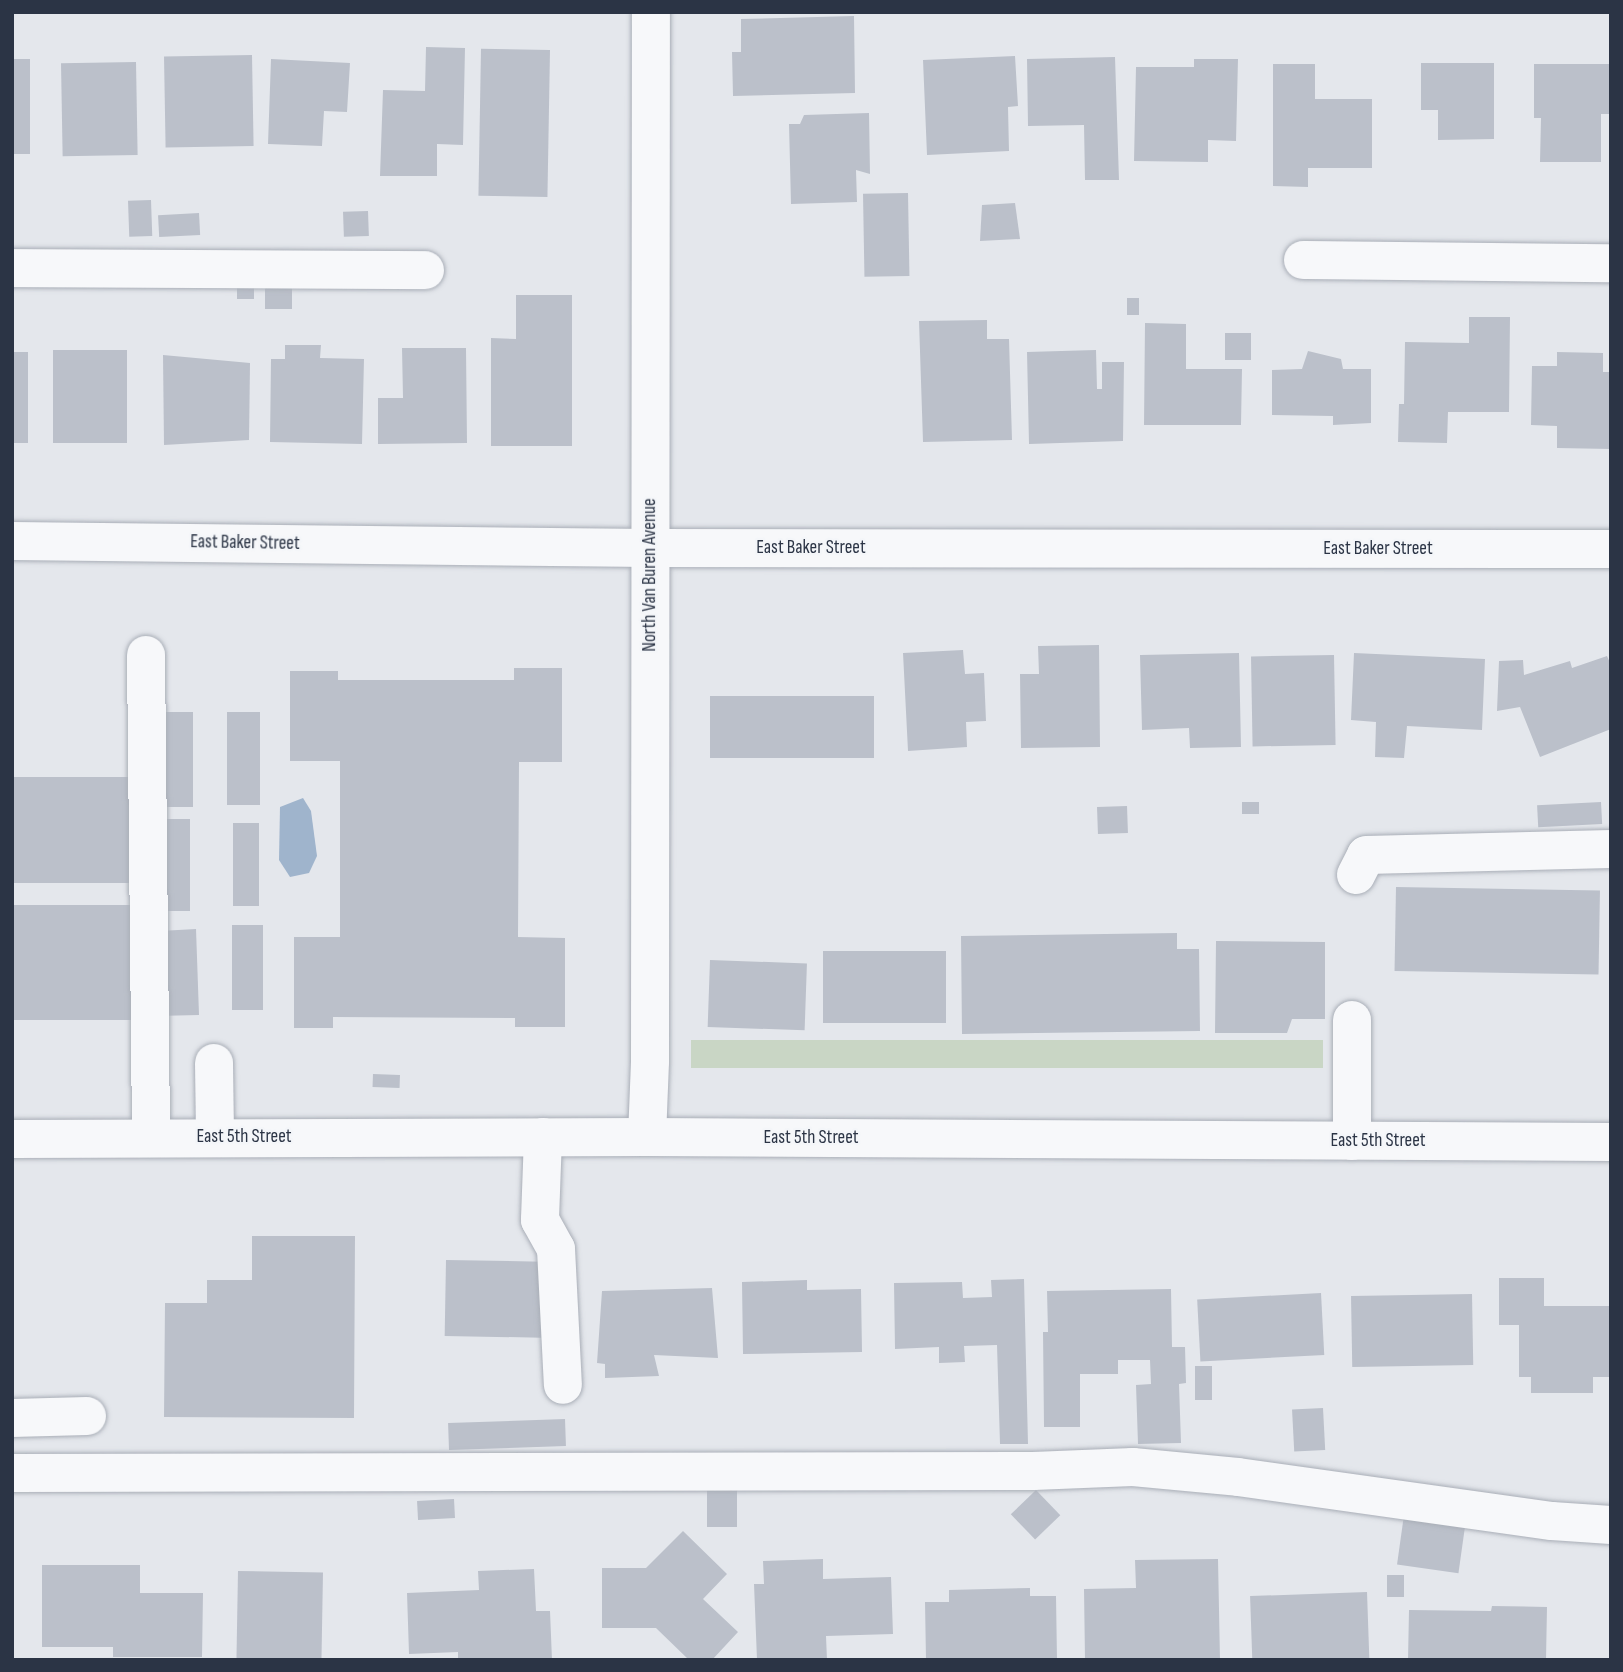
<!DOCTYPE html>
<html>
<head>
<meta charset="utf-8">
<style>
  body { margin:0 }
  #map { position:relative; width:1623px; height:1672px; overflow:hidden; background:#e4e7ec; font-family:"Sofia Sans Condensed",sans-serif }
  div>[style] { position:absolute }
  .green>* { inset:0; background:#c9d6c5; transform-origin:0 0 }
  .water>* { inset:0; background:#9fb4cc }
  .building>* { inset:0; background:#bbc0ca; transform-origin:0 0 }
  .roads { filter:drop-shadow(0 0 2px #a9aeb7) drop-shadow(0 0 2px #a9aeb7) }
  .minor>* { height:38px; margin:-19px; padding:0 19px; transform-origin:19px; border-radius:19px; background:#f7f8fa }
  span { translate:-50% -50%; white-space:nowrap; text-align:center; line-height:1.15; -webkit-text-stroke:5px #f4f6f9; paint-order:stroke }
  .street-label { font-size:19px; color:#2b3445 }
  .frame { position:absolute; inset:0; border:14px solid #2b3445; pointer-events:none }
</style>
</head>
<body>
<div id="map">
  <div class="green">
    <div style="left:1323px;top:1040px;width:28px;height:632px;rotate:90deg"></div>
  </div>
  <div class="water">
    <div style="clip-path:polygon(303px 798px,311px 811px,317px 856px,309px 873px,290px 877px,279px 860px,280px 807px)"></div>
  </div>
  <div class="building">
    <div style="clip-path:polygon(854px 16px,855px 93px,733px 96px,732px 52px,741px 52px,741px 19px)"></div>
    <div style="clip-path:polygon(426px 47px,465px 48px,463px 145px,437px 144px,437px 176px,380px 176px,383px 90px,425px 91px)"></div>
    <div style="left:550px;top:50px;width:147px;height:69px;rotate:91deg"></div>
    <div style="left:252px;top:55px;width:91px;height:88px;rotate:89deg"></div>
    <div style="clip-path:polygon(1015px 56px,1018px 106px,1008px 107px,1009px 151px,927px 155px,923px 60px)"></div>
    <div style="clip-path:polygon(1115px 57px,1119px 180px,1085px 180px,1084px 125px,1028px 126px,1027px 59px)"></div>
    <div style="left:12px;top:59px;width:18px;height:95px"></div>
    <div style="clip-path:polygon(271px 59px,350px 63px,347px 112px,324px 111px,322px 146px,268px 144px)"></div>
    <div style="clip-path:polygon(1194px 59px,1238px 59px,1236px 141px,1208px 140px,1208px 162px,1134px 161px,1136px 67px,1194px 67px)"></div>
    <div style="left:136px;top:62px;width:93px;height:75px;rotate:89deg"></div>
    <div style="clip-path:polygon(1421px 63px,1494px 63px,1494px 139px,1438px 140px,1438px 110px,1421px 110px)"></div>
    <div style="clip-path:polygon(1273px 64px,1315px 64px,1315px 99px,1372px 99px,1372px 168px,1308px 168px,1308px 187px,1273px 186px)"></div>
    <div style="clip-path:polygon(1534px 64px,1611px 64px,1611px 114px,1601px 114px,1601px 162px,1540px 162px,1541px 118px,1534px 118px)"></div>
    <div style="clip-path:polygon(869px 113px,870px 174px,856px 170px,857px 202px,791px 204px,789px 124px,800px 124px,804px 115px)"></div>
    <div style="left:908px;top:193px;width:83px;height:45px;rotate:89deg"></div>
    <div style="left:151px;top:200px;width:36px;height:23px;rotate:88deg"></div>
    <div style="clip-path:polygon(1015px 203px,1020px 239px,980px 241px,982px 205px)"></div>
    <div style="left:368px;top:211px;width:25px;height:25px;rotate:88deg"></div>
    <div style="left:199px;top:213px;width:22px;height:41px;rotate:87deg"></div>
    <div style="left:265px;top:286px;width:27px;height:23px"></div>
    <div style="left:237px;top:287px;width:17px;height:12px"></div>
    <div style="clip-path:polygon(516px 295px,572px 295px,572px 446px,491px 446px,491px 338px,516px 339px)"></div>
    <div style="left:1127px;top:298px;width:12px;height:17px"></div>
    <div style="clip-path:polygon(1469px 317px,1510px 317px,1509px 412px,1448px 412px,1447px 443px,1398px 442px,1399px 404px,1404px 404px,1405px 342px,1469px 343px)"></div>
    <div style="clip-path:polygon(987px 320px,987px 339px,1009px 339px,1012px 440px,923px 442px,919px 321px)"></div>
    <div style="clip-path:polygon(1145px 323px,1186px 324px,1186px 369px,1242px 369px,1241px 425px,1144px 425px)"></div>
    <div style="left:1225px;top:333px;width:26px;height:27px"></div>
    <div style="clip-path:polygon(285px 345px,321px 345px,320px 358px,364px 359px,362px 444px,270px 442px,271px 359px,285px 359px)"></div>
    <div style="clip-path:polygon(402px 348px,466px 348px,467px 443px,378px 444px,378px 398px,403px 398px)"></div>
    <div style="left:127px;top:350px;width:93px;height:74px;rotate:90deg"></div>
    <div style="clip-path:polygon(1096px 350px,1097px 389px,1102px 389px,1102px 362px,1124px 362px,1123px 441px,1029px 444px,1027px 352px)"></div>
    <div style="clip-path:polygon(1308px 351px,1341px 359px,1343px 369px,1371px 369px,1371px 423px,1333px 425px,1333px 416px,1272px 415px,1272px 370px,1302px 369px)"></div>
    <div style="left:12px;top:352px;width:16px;height:91px"></div>
    <div style="clip-path:polygon(1557px 352px,1603px 353px,1603px 372px,1611px 372px,1611px 449px,1557px 448px,1557px 426px,1531px 425px,1532px 366px,1557px 366px)"></div>
    <div style="clip-path:polygon(163px 355px,250px 363px,249px 440px,164px 445px)"></div>
    <div style="clip-path:polygon(1099px 645px,1100px 747px,1021px 748px,1020px 674px,1039px 674px,1038px 646px)"></div>
    <div style="clip-path:polygon(963px 650px,965px 674px,984px 673px,986px 721px,966px 722px,967px 747px,908px 751px,903px 653px)"></div>
    <div style="clip-path:polygon(1239px 653px,1241px 747px,1190px 748px,1189px 728px,1142px 730px,1140px 655px)"></div>
    <div style="clip-path:polygon(1354px 653px,1485px 659px,1482px 730px,1407px 726px,1404px 758px,1375px 757px,1376px 722px,1351px 720px)"></div>
    <div style="left:1334px;top:655px;width:90px;height:83px;rotate:89deg"></div>
    <div style="clip-path:polygon(1607px 656px,1611px 665px,1611px 729px,1540px 757px,1520px 707px,1497px 711px,1499px 661px,1523px 660px,1524px 675px,1570px 661px,1572px 668px)"></div>
    <div style="clip-path:polygon(514px 668px,562px 668px,562px 762px,519px 762px,518px 937px,565px 938px,565px 1027px,515px 1027px,515px 1018px,333px 1017px,333px 1028px,294px 1028px,294px 937px,340px 937px,340px 761px,290px 761px,290px 671px,338px 671px,338px 680px,514px 680px)"></div>
    <div style="left:874px;top:696px;width:62px;height:164px;rotate:90deg"></div>
    <div style="left:162px;top:712px;width:31px;height:95px"></div>
    <div style="left:227px;top:712px;width:33px;height:93px"></div>
    <div style="left:12px;top:777px;width:131px;height:106px"></div>
    <div style="left:1242px;top:802px;width:17px;height:12px"></div>
    <div style="left:1601px;top:802px;width:22px;height:64px;rotate:87deg"></div>
    <div style="left:1127px;top:806px;width:27px;height:30px;rotate:88deg"></div>
    <div style="left:190px;top:819px;width:92px;height:32px;rotate:90deg"></div>
    <div style="left:233px;top:823px;width:26px;height:83px"></div>
    <div style="left:1396px;top:887px;width:204px;height:84px;rotate:1deg"></div>
    <div style="left:144px;top:905px;width:115px;height:132px;rotate:90deg"></div>
    <div style="left:232px;top:925px;width:31px;height:85px"></div>
    <div style="clip-path:polygon(196px 929px,199px 1015px,156px 1016px,160px 931px)"></div>
    <div style="clip-path:polygon(1177px 933px,1177px 949px,1199px 949px,1200px 1031px,962px 1034px,961px 936px)"></div>
    <div style="clip-path:polygon(1216px 941px,1325px 942px,1325px 1019px,1292px 1019px,1287px 1033px,1215px 1033px)"></div>
    <div style="left:823px;top:951px;width:123px;height:72px"></div>
    <div style="left:710px;top:960px;width:97px;height:67px;rotate:2deg"></div>
    <div style="left:373px;top:1074px;width:27px;height:13px;rotate:2deg"></div>
    <div style="clip-path:polygon(252px 1236px,355px 1236px,354px 1418px,164px 1417px,165px 1303px,207px 1303px,207px 1280px,252px 1280px)"></div>
    <div style="left:446px;top:1260px;width:97px;height:76px;rotate:1deg"></div>
    <div style="clip-path:polygon(1499px 1278px,1544px 1278px,1544px 1306px,1611px 1306px,1611px 1377px,1593px 1377px,1593px 1393px,1531px 1393px,1531px 1377px,1519px 1377px,1519px 1325px,1499px 1325px)"></div>
    <div style="clip-path:polygon(1024px 1279px,1028px 1444px,1000px 1444px,997px 1345px,964px 1346px,965px 1362px,939px 1363px,939px 1347px,895px 1349px,894px 1283px,962px 1282px,963px 1298px,992px 1297px,991px 1280px)"></div>
    <div style="clip-path:polygon(807px 1280px,807px 1290px,861px 1289px,862px 1352px,743px 1354px,742px 1282px)"></div>
    <div style="clip-path:polygon(712px 1288px,718px 1358px,654px 1355px,659px 1376px,605px 1378px,605px 1364px,597px 1363px,602px 1291px)"></div>
    <div style="clip-path:polygon(1171px 1289px,1172px 1347px,1185px 1347px,1186px 1383px,1179px 1384px,1181px 1443px,1138px 1444px,1136px 1385px,1151px 1384px,1150px 1360px,1118px 1360px,1118px 1374px,1080px 1374px,1080px 1427px,1044px 1427px,1043px 1332px,1048px 1332px,1047px 1291px)"></div>
    <div style="left:1321px;top:1293px;width:62px;height:124px;rotate:87deg"></div>
    <div style="left:1472px;top:1294px;width:71px;height:121px;rotate:89deg"></div>
    <div style="left:1195px;top:1366px;width:17px;height:34px"></div>
    <div style="left:1323px;top:1408px;width:42px;height:31px;rotate:87deg"></div>
    <div style="left:565px;top:1419px;width:27px;height:117px;rotate:88deg"></div>
    <div style="left:707px;top:1484px;width:30px;height:43px"></div>
    <div style="left:1036px;top:1490px;width:35px;height:35px;rotate:46deg"></div>
    <div style="left:454px;top:1499px;width:19px;height:37px;rotate:87deg"></div>
    <div style="left:1404px;top:1515px;width:62px;height:50px;rotate:8deg"></div>
    <div style="clip-path:polygon(683px 1531px,727px 1574px,703px 1599px,738px 1632px,712px 1660px,689px 1660px,656px 1628px,602px 1628px,602px 1568px,646px 1568px)"></div>
    <div style="clip-path:polygon(823px 1559px,823px 1579px,891px 1577px,893px 1634px,826px 1636px,827px 1660px,757px 1660px,754px 1584px,764px 1584px,763px 1561px)"></div>
    <div style="clip-path:polygon(1218px 1559px,1220px 1660px,1085px 1660px,1084px 1589px,1136px 1588px,1135px 1560px)"></div>
    <div style="clip-path:polygon(42px 1565px,140px 1565px,140px 1593px,203px 1593px,202px 1657px,113px 1657px,113px 1647px,42px 1647px)"></div>
    <div style="clip-path:polygon(534px 1569px,536px 1611px,550px 1611px,552px 1660px,458px 1660px,458px 1652px,409px 1654px,407px 1593px,479px 1590px,478px 1571px)"></div>
    <div style="left:238px;top:1571px;width:85px;height:89px;rotate:1deg"></div>
    <div style="left:1387px;top:1575px;width:17px;height:22px"></div>
    <div style="clip-path:polygon(1030px 1588px,1030px 1596px,1056px 1596px,1057px 1660px,926px 1660px,925px 1602px,949px 1602px,949px 1590px)"></div>
    <div style="left:1367px;top:1592px;width:68px;height:117px;rotate:88deg"></div>
    <div style="clip-path:polygon(1492px 1606px,1547px 1607px,1546px 1660px,1408px 1660px,1409px 1610px,1491px 1611px)"></div>
  </div>
  <div class="roads">
    <div class="minor">
      <div style="left:1303px;top:260px;width:308px;rotate:0.6deg"></div>
      <div style="left:12px;top:268px;width:413px;rotate:0.3deg"></div>
      <div style="left:12px;top:541px;width:638px;rotate:0.63deg"></div>
      <div style="left:650px;top:548px;width:961px;rotate:0.06deg"></div>
      <div style="left:146px;top:655px;width:483px;rotate:89.4deg"></div>
      <div style="left:1356px;top:875px;width:22px;rotate:-63deg"></div>
      <div style="left:1366px;top:855px;width:245px;rotate:-1.4deg"></div>
      <div style="left:1352px;top:1020px;width:121px;rotate:90deg"></div>
      <div style="left:214px;top:1063px;width:75px;rotate:89.2deg"></div>
      <div style="left:543px;top:1137px;width:83px;rotate:92.1deg"></div>
      <div style="left:540px;top:1220px;width:33px;rotate:61deg"></div>
      <div style="left:556px;top:1249px;width:136px;rotate:87.1deg"></div>
      <div style="left:647px;top:1137px;width:76px;rotate:-87.7deg"></div>
      <div style="left:650px;top:1061px;width:1049px;rotate:-89.95deg"></div>
      <div style="left:12px;top:1139px;width:635px;rotate:-0.18deg"></div>
      <div style="left:647px;top:1137px;width:964px;rotate:0.3deg"></div>
      <div style="left:12px;top:1418px;width:75px;rotate:-1.5deg"></div>
      <div style="left:12px;top:1473px;width:1021px;rotate:-0.11deg"></div>
      <div style="left:1033px;top:1471px;width:100px;rotate:-2.3deg"></div>
      <div style="left:1133px;top:1467px;width:105px;rotate:5.4deg"></div>
      <div style="left:1238px;top:1477px;width:317px;rotate:8deg"></div>
      <div style="left:1552px;top:1521px;width:59px;rotate:3.9deg"></div>
    </div>
  </div>
  <div class="street-label">
    <span style="left:245px;top:543px;rotate:1deg">East Baker Street</span>
    <span style="left:811px;top:548px">East Baker Street</span>
    <span style="left:1378px;top:549px">East Baker Street</span>
    <span style="left:650px;top:575px;rotate:-90deg">North Van Buren Avenue</span>
    <span style="left:244px;top:1137px">East 5th Street</span>
    <span style="left:811px;top:1138px">East 5th Street</span>
    <span style="left:1378px;top:1141px">East 5th Street</span>
  </div>
  <div class="frame"></div>
</div>
</body>
</html>
